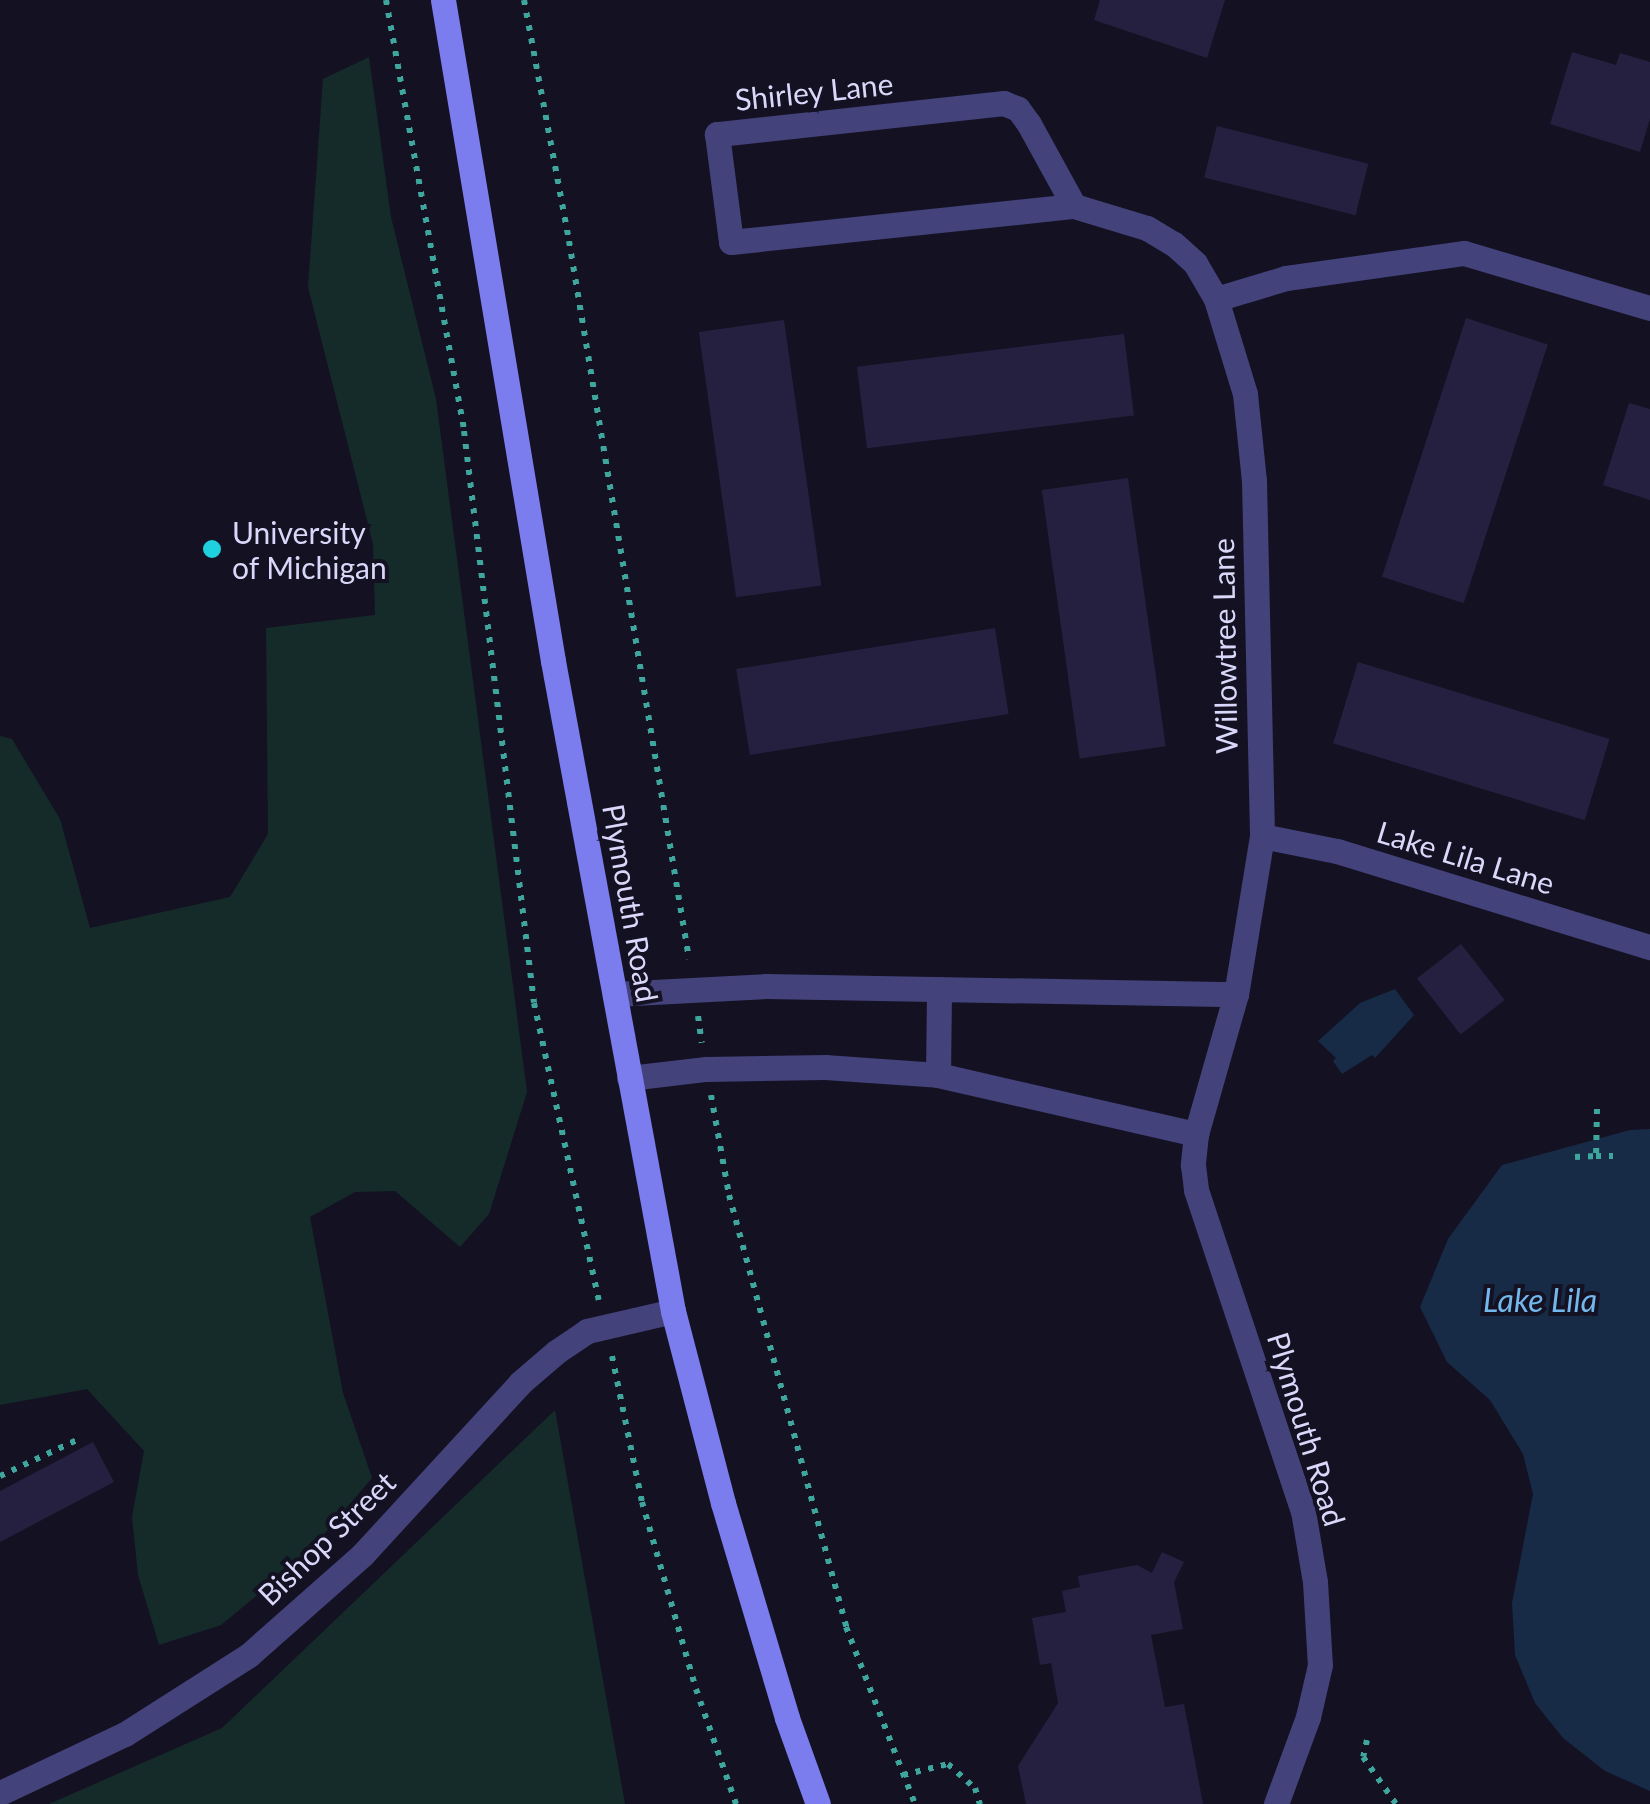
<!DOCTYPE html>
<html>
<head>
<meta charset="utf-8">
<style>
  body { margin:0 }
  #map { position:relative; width:1650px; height:1804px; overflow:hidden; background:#141122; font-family:Lato,sans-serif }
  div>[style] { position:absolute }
  .green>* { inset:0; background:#152b2a }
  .water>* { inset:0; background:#172b46 }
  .building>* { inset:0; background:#252040; transform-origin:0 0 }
  .path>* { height:6px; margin-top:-3px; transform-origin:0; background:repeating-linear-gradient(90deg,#3fa69d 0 5px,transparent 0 13px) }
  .street>* { height:25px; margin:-12.5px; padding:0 12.5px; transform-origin:12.5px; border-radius:12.5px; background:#43427b }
  .secondary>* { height:25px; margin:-12.5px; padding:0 12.5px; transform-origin:12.5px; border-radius:12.5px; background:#7b7ced }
  .dots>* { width:28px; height:28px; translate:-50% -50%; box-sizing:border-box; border:5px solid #141122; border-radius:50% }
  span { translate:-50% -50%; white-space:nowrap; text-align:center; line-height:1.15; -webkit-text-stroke:8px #141122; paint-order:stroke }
  .street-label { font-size:30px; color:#dad8fa }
  .poi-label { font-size:30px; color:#dad8fa }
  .left { translate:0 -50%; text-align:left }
  .water-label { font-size:32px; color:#73b8ec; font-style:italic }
</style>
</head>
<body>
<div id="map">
  <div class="green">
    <div style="clip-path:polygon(369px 57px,391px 217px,436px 399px,527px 1092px,489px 1214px,460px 1247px,395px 1191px,355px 1192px,310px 1217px,343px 1393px,372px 1478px,306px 1555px,221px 1625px,159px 1645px,138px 1575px,132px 1517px,144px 1451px,87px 1389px,0 1405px,0 736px,12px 739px,60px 819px,90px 928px,230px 897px,268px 834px,266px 628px,375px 615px,373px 544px,308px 287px,323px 79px)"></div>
    <div style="clip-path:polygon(555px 1410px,625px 1804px,49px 1804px,222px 1728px)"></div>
  </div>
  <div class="water">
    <div style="clip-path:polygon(1395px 989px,1414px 1015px,1375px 1058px,1372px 1055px,1342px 1074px,1333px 1061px,1336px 1058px,1318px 1041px,1360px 1003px)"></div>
    <div style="clip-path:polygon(1650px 1129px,1650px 1791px,1605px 1771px,1563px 1738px,1535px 1703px,1515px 1655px,1512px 1603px,1533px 1494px,1523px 1454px,1490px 1400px,1447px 1362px,1420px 1307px,1448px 1239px,1502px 1165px,1630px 1130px)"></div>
  </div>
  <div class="building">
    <div style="clip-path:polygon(1100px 0,1225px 0,1207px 58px,1094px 20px)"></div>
    <div style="clip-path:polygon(1572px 52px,1616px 65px,1620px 53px,1650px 62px,1650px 119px,1640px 152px,1550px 124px)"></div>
    <div style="left:1217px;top:126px;width:156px;height:53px;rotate:14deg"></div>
    <div style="left:1466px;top:318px;width:86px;height:272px;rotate:18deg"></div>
    <div style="left:784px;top:320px;width:268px;height:86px;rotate:82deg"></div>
    <div style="left:1124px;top:334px;width:82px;height:269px;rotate:83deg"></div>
    <div style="clip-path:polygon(1629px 403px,1650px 409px,1650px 500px,1603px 485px)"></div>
    <div style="left:1128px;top:478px;width:271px;height:87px;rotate:82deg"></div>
    <div style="left:995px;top:628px;width:87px;height:262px;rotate:81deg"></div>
    <div style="left:1358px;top:662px;width:263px;height:85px;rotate:17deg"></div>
    <div style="left:1461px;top:944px;width:71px;height:56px;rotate:52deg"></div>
    <div style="clip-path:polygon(93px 1442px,114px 1482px,0 1542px,0 1491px)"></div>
    <div style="clip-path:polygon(1162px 1552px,1184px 1562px,1174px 1582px,1183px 1629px,1151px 1635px,1165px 1707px,1184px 1704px,1203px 1804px,1026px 1804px,1018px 1766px,1058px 1703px,1051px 1663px,1040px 1665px,1032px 1618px,1066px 1612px,1062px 1591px,1080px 1587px,1078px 1576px,1137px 1565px,1152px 1573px)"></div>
  </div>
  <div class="path">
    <div style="left:386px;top:0;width:438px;rotate:79.7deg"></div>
    <div style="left:464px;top:431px;width:576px;rotate:83.02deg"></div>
    <div style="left:534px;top:1003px;width:304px;rotate:77.7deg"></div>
    <div style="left:524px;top:0;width:245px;rotate:79.4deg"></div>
    <div style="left:569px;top:241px;width:728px;rotate:80.51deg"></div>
    <div style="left:698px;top:1016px;width:27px;rotate:82deg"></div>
    <div style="left:711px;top:1095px;width:102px;rotate:79.8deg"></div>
    <div style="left:729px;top:1195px;width:448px;rotate:74.8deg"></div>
    <div style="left:846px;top:1627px;width:190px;rotate:68.7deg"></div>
    <div style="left:1597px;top:1109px;width:47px;rotate:91.2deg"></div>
    <div style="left:1596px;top:1156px;width:17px"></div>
    <div style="left:1575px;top:1157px;width:21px;rotate:-3deg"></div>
    <div style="left:612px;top:1356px;width:149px;rotate:78.4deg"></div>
    <div style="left:642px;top:1502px;width:195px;rotate:73.9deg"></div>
    <div style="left:696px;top:1689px;width:122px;rotate:70.8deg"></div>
    <div style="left:0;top:1476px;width:89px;rotate:-25.1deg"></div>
    <div style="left:1367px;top:1740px;width:17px;rotate:103deg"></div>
    <div style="left:1363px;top:1757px;width:57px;rotate:54.9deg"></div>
    <div style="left:903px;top:1775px;width:46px;rotate:-13.7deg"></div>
    <div style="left:948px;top:1764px;width:36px;rotate:42deg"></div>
    <div style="left:975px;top:1788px;width:17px;rotate:73deg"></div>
  </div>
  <div class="street">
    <div style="left:1074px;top:206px;width:94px;rotate:-118.8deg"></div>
    <div style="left:1029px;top:124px;width:19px;rotate:-126deg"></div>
    <div style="left:1018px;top:109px;width:15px;rotate:-157deg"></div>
    <div style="left:1004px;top:103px;width:289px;rotate:173.8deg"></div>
    <div style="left:717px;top:134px;width:109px;rotate:82.6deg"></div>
    <div style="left:731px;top:242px;width:345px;rotate:-6deg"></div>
    <div style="left:1074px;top:206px;width:76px;rotate:16.8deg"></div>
    <div style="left:1147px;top:228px;width:31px;rotate:31deg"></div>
    <div style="left:1174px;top:244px;width:28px;rotate:42deg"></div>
    <div style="left:1195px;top:263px;width:42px;rotate:59.7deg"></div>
    <div style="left:1216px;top:299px;width:73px;rotate:-16.7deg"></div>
    <div style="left:1286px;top:278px;width:180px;rotate:-8deg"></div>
    <div style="left:1464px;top:253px;width:194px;rotate:16.5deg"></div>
    <div style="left:1216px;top:299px;width:99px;rotate:73deg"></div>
    <div style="left:1245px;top:394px;width:87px;rotate:84.1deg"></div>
    <div style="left:1254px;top:481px;width:355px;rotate:88.7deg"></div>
    <div style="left:1262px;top:836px;width:160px;rotate:99.3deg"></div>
    <div style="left:1236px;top:994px;width:146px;rotate:105.9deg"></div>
    <div style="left:1196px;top:1134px;width:31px;rotate:96deg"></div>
    <div style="left:1193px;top:1165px;width:25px;rotate:83deg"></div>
    <div style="left:1196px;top:1190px;width:338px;rotate:71.6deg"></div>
    <div style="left:1303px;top:1511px;width:72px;rotate:80.4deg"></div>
    <div style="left:1315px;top:1582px;width:83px;rotate:86.6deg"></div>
    <div style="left:1320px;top:1665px;width:53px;rotate:103deg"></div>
    <div style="left:1308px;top:1717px;width:93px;rotate:110.2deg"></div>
    <div style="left:1262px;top:836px;width:76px;rotate:11.3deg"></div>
    <div style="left:1337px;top:851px;width:327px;rotate:17.1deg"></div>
    <div style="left:615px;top:994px;width:151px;rotate:-3deg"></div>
    <div style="left:766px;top:986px;width:470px;rotate:1deg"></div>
    <div style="left:938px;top:1075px;width:86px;rotate:-89.3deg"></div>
    <div style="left:629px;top:1078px;width:78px;rotate:-6.7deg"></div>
    <div style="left:706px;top:1069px;width:119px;rotate:-1deg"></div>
    <div style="left:825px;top:1067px;width:113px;rotate:4deg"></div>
    <div style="left:938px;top:1075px;width:265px;rotate:12.9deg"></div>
    <div style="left:0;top:1793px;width:138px;rotate:-25.3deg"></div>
    <div style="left:125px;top:1734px;width:147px;rotate:-32.5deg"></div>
    <div style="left:249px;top:1655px;width:152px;rotate:-41.5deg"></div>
    <div style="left:363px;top:1554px;width:232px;rotate:-47.4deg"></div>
    <div style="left:520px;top:1383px;width:48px;rotate:-40.7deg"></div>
    <div style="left:556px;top:1352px;width:37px;rotate:-34deg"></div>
    <div style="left:587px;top:1331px;width:88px;rotate:-13.1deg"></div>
  </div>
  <div class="secondary">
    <div style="left:443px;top:0;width:670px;rotate:80.55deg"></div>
    <div style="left:553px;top:661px;width:661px;rotate:79.54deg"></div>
    <div style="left:673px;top:1311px;width:198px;rotate:75.4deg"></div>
    <div style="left:723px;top:1503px;width:224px;rotate:73.4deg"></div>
    <div style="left:787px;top:1718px;width:91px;rotate:70.2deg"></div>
  </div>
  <div class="dots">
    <div style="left:212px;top:549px;background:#1fd1de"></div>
  </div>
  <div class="street-label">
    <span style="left:814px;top:91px;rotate:-6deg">Shirley Lane</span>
    <span style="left:1224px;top:646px;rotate:-91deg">Willowtree Lane</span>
    <span style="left:1466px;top:857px;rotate:17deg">Lake Lila Lane</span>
    <span style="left:631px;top:903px;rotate:80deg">Plymouth Road</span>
    <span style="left:1307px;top:1429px;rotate:73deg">Plymouth Road</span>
    <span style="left:326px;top:1538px;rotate:-44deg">Bishop Street</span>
  </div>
  <div class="poi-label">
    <span class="left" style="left:232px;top:549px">University<br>of Michigan</span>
  </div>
  <div class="water-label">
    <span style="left:1540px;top:1300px">Lake Lila</span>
  </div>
</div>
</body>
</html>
